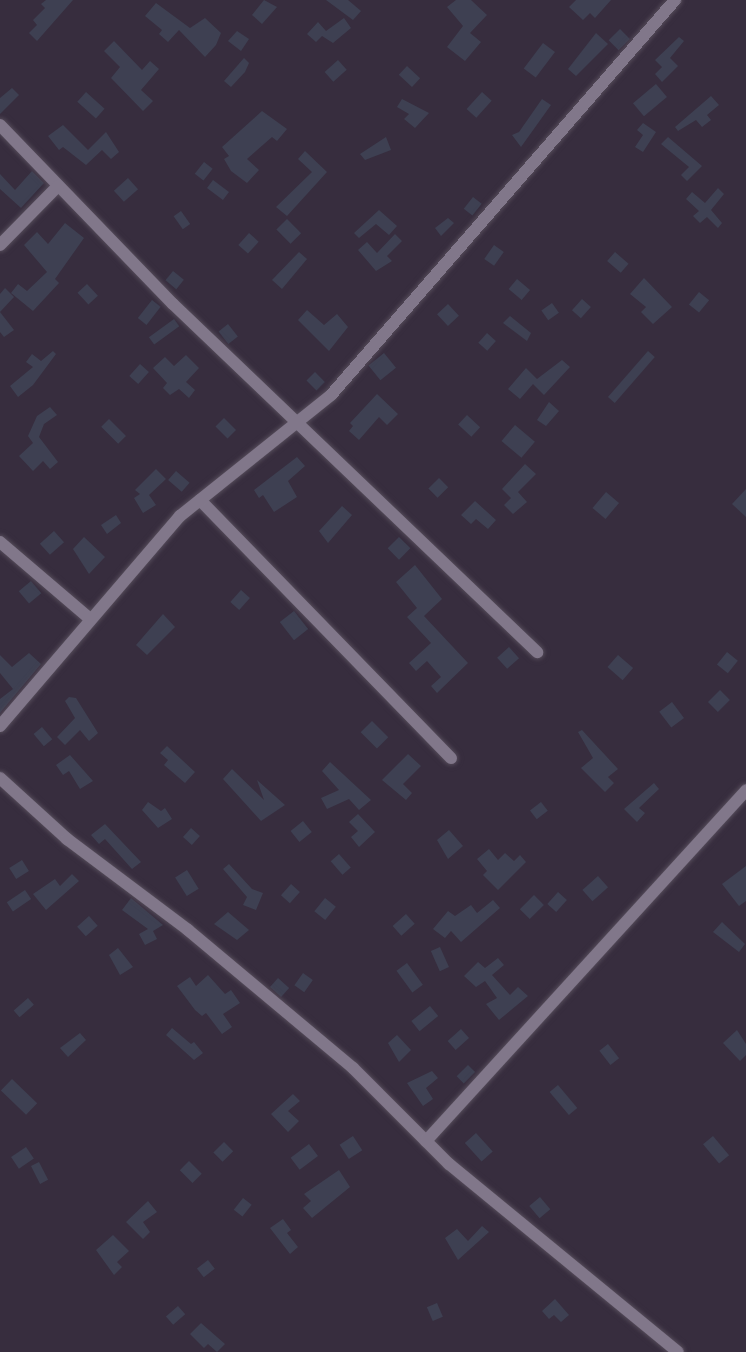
<!DOCTYPE html>
<html>
<head>
<meta charset="utf-8">
<style>
  body { margin:0 }
  #map { position:relative; width:746px; height:1352px; overflow:hidden; background:#372d3e; font-family:"Sofia Sans Condensed",sans-serif }
  div>[style] { position:absolute }
  .building>* { inset:0; background:#3e4052; transform-origin:0 0 }
  .roads { filter:drop-shadow(0 0 2px #544b59) drop-shadow(0 0 2px #544b59) }
  .street>* { height:12px; margin:-6px; padding:0 6px; transform-origin:6px; border-radius:6px; background:#81778a }
  span { translate:-50% -50%; white-space:nowrap; text-align:center; line-height:1.15; -webkit-text-stroke:7px #1c181f; paint-order:stroke }
</style>
</head>
<body>
<div id="map">
  <div class="building">
    <div style="clip-path:polygon(46px 0,73px 0,37px 41px,29px 33px,37px 25px,33px 20px,45px 8px,41px 4px)"></div>
    <div style="clip-path:polygon(264px 0,277px 7px,262px 24px,252px 15px)"></div>
    <div style="clip-path:polygon(326px 0,348px 0,361px 11px,353px 20px)"></div>
    <div style="clip-path:polygon(456px 0,471px 0,487px 15px,470px 33px,481px 42px,465px 61px,447px 47px,463px 26px,447px 7px)"></div>
    <div style="clip-path:polygon(576px 0,611px 0,595px 18px,590px 13px,583px 20px,569px 7px)"></div>
    <div style="clip-path:polygon(156px 3px,190px 28px,205px 18px,221px 33px,216px 45px,205px 57px,179px 30px,168px 42px,159px 34px,162px 30px,145px 16px)"></div>
    <div style="clip-path:polygon(344px 18px,351px 28px,333px 43px,322px 36px,316px 42px,307px 34px,318px 22px,326px 31px)"></div>
    <div style="left:620px;top:29px;width:14px;height:16px;rotate:45deg"></div>
    <div style="clip-path:polygon(237px 31px,249px 39px,241px 51px,228px 41px)"></div>
    <div style="clip-path:polygon(596px 33px,608px 44px,576px 76px,568px 69px)"></div>
    <div style="clip-path:polygon(679px 37px,684px 41px,670px 58px,678px 66px,662px 82px,655px 74px,662px 67px,655px 60px)"></div>
    <div style="clip-path:polygon(114px 41px,142px 70px,150px 61px,159px 69px,141px 90px,153px 101px,143px 111px,111px 78px,120px 67px,104px 51px)"></div>
    <div style="left:543px;top:43px;width:15px;height:32px;rotate:37deg"></div>
    <div style="clip-path:polygon(244px 58px,249px 63px,245px 72px,231px 87px,224px 81px)"></div>
    <div style="left:338px;top:60px;width:13px;height:18px;rotate:48deg"></div>
    <div style="left:407px;top:66px;width:18px;height:12px;rotate:43deg"></div>
    <div style="left:656px;top:84px;width:17px;height:30px;rotate:50deg"></div>
    <div style="clip-path:polygon(12px 88px,19px 95px,0 114px,0 98px)"></div>
    <div style="left:86px;top:92px;width:25px;height:13px;rotate:42deg"></div>
    <div style="left:482px;top:92px;width:13px;height:23px;rotate:42deg"></div>
    <div style="clip-path:polygon(711px 96px,719px 105px,707px 115px,711px 120px,702px 127px,696px 120px,678px 131px,675px 127px)"></div>
    <div style="clip-path:polygon(402px 99px,429px 113px,415px 128px,404px 119px,409px 114px,397px 107px)"></div>
    <div style="clip-path:polygon(542px 99px,551px 105px,521px 147px,512px 135px,519px 132px)"></div>
    <div style="clip-path:polygon(262px 111px,287px 129px,277px 141px,272px 137px,247px 159px,259px 170px,247px 183px,231px 171px,224px 159px,229px 156px,222px 147px)"></div>
    <div style="clip-path:polygon(643px 123px,656px 132px,643px 152px,635px 147px,643px 135px,637px 130px)"></div>
    <div style="clip-path:polygon(63px 125px,88px 150px,106px 132px,119px 152px,111px 159px,102px 150px,86px 165px,63px 147px,59px 150px,48px 136px)"></div>
    <div style="clip-path:polygon(386px 137px,391px 150px,365px 160px,360px 154px)"></div>
    <div style="clip-path:polygon(668px 137px,702px 166px,687px 181px,681px 175px,689px 167px,661px 144px)"></div>
    <div style="clip-path:polygon(305px 151px,327px 172px,287px 216px,276px 207px,312px 172px,298px 159px)"></div>
    <div style="left:204px;top:162px;width:11px;height:15px;rotate:38deg"></div>
    <div style="clip-path:polygon(32px 171px,44px 183px,21px 208px,0 189px,0 174px,15px 190px)"></div>
    <div style="left:128px;top:178px;width:15px;height:19px;rotate:48deg"></div>
    <div style="left:213px;top:180px;width:20px;height:10px;rotate:37deg"></div>
    <div style="clip-path:polygon(718px 188px,724px 194px,711px 210px,722px 223px,718px 228px,707px 217px,700px 223px,693px 216px,699px 211px,686px 199px,692px 192px,705px 203px)"></div>
    <div style="left:473px;top:197px;width:11px;height:15px;rotate:38deg"></div>
    <div style="clip-path:polygon(379px 210px,397px 226px,389px 235px,376px 224px,359px 238px,354px 233px)"></div>
    <div style="left:181px;top:211px;width:16px;height:9px;rotate:55deg"></div>
    <div style="clip-path:polygon(448px 218px,454px 223px,441px 236px,435px 228px)"></div>
    <div style="left:287px;top:219px;width:20px;height:15px;rotate:45deg"></div>
    <div style="clip-path:polygon(65px 223px,84px 238px,55px 279px,59px 283px,33px 311px,11px 293px,18px 284px,27px 291px,47px 272px,24px 245px,37px 232px,48px 244px)"></div>
    <div style="left:249px;top:233px;width:13px;height:16px;rotate:42deg"></div>
    <div style="clip-path:polygon(395px 234px,402px 241px,387px 256px,392px 261px,376px 271px,358px 250px,367px 242px,377px 253px)"></div>
    <div style="left:494px;top:245px;width:12px;height:17px;rotate:35deg"></div>
    <div style="clip-path:polygon(299px 252px,307px 259px,282px 289px,272px 280px)"></div>
    <div style="left:615px;top:252px;width:18px;height:12px;rotate:41deg"></div>
    <div style="left:173px;top:271px;width:14px;height:12px;rotate:39deg"></div>
    <div style="clip-path:polygon(644px 278px,672px 307px,653px 324px,641px 312px,646px 307px,630px 294px)"></div>
    <div style="left:517px;top:279px;width:17px;height:13px;rotate:40deg"></div>
    <div style="left:87px;top:284px;width:16px;height:13px;rotate:47deg"></div>
    <div style="clip-path:polygon(5px 288px,14px 297px,0 312px,0 294px)"></div>
    <div style="left:699px;top:292px;width:13px;height:16px;rotate:39deg"></div>
    <div style="left:582px;top:299px;width:12px;height:15px;rotate:42deg"></div>
    <div style="left:152px;top:300px;width:11px;height:23px;rotate:38deg"></div>
    <div style="left:552px;top:303px;width:12px;height:13px;rotate:55deg"></div>
    <div style="left:448px;top:304px;width:16px;height:15px;rotate:47deg"></div>
    <div style="clip-path:polygon(307px 310px,324px 325px,337px 314px,348px 327px,329px 351px,298px 320px)"></div>
    <div style="clip-path:polygon(0 312px,14px 330px,4px 337px,0 332px)"></div>
    <div style="clip-path:polygon(510px 316px,531px 333px,527px 341px,503px 323px)"></div>
    <div style="left:174px;top:319px;width:9px;height:31px;rotate:54deg"></div>
    <div style="left:228px;top:324px;width:16px;height:12px;rotate:52deg"></div>
    <div style="left:487px;top:333px;width:12px;height:13px;rotate:42deg"></div>
    <div style="clip-path:polygon(53px 351px,56px 354px,33px 385px,18px 397px,10px 386px,33px 367px,26px 362px,32px 354px,41px 361px)"></div>
    <div style="left:648px;top:351px;width:9px;height:61px;rotate:41deg"></div>
    <div style="left:384px;top:353px;width:19px;height:20px;rotate:51deg"></div>
    <div style="clip-path:polygon(186px 355px,199px 368px,186px 382px,195px 390px,189px 398px,179px 389px,170px 395px,163px 388px,167px 383px,153px 368px,165px 357px,174px 366px)"></div>
    <div style="clip-path:polygon(562px 360px,570px 367px,544px 395px,533px 384px,520px 399px,508px 389px,526px 368px,537px 379px)"></div>
    <div style="left:140px;top:364px;width:12px;height:16px;rotate:42deg"></div>
    <div style="left:315px;top:372px;width:14px;height:12px;rotate:45deg"></div>
    <div style="clip-path:polygon(377px 394px,398px 414px,387px 425px,379px 417px,359px 440px,349px 431px,353px 426px,350px 423px)"></div>
    <div style="clip-path:polygon(549px 402px,559px 411px,546px 426px,537px 420px)"></div>
    <div style="clip-path:polygon(50px 407px,57px 415px,44px 424px,39px 437px,58px 462px,50px 469px,43px 461px,33px 471px,19px 456px,33px 443px,28px 436px,37px 416px)"></div>
    <div style="left:467px;top:415px;width:18px;height:13px;rotate:43deg"></div>
    <div style="left:224px;top:418px;width:17px;height:12px;rotate:45deg"></div>
    <div style="left:109px;top:419px;width:24px;height:11px;rotate:45deg"></div>
    <div style="left:515px;top:425px;width:26px;height:21px;rotate:40deg"></div>
    <div style="clip-path:polygon(297px 457px,305px 466px,288px 481px,297px 497px,274px 512px,263px 495px,259px 498px,254px 490px)"></div>
    <div style="clip-path:polygon(525px 464px,536px 474px,518px 492px,527px 502px,513px 514px,504px 505px,511px 498px,502px 489px)"></div>
    <div style="clip-path:polygon(156px 469px,166px 479px,149px 495px,156px 505px,143px 513px,134px 498px,140px 494px,135px 490px)"></div>
    <div style="left:176px;top:471px;width:18px;height:12px;rotate:41deg"></div>
    <div style="left:439px;top:478px;width:13px;height:15px;rotate:45deg"></div>
    <div style="clip-path:polygon(746px 489px,746px 517px,732px 504px)"></div>
    <div style="left:606px;top:492px;width:17px;height:21px;rotate:40deg"></div>
    <div style="clip-path:polygon(475px 501px,496px 520px,488px 529px,476px 519px,471px 524px,461px 515px)"></div>
    <div style="clip-path:polygon(342px 506px,352px 515px,328px 543px,319px 531px)"></div>
    <div style="clip-path:polygon(116px 515px,121px 523px,107px 534px,101px 525px)"></div>
    <div style="left:54px;top:531px;width:15px;height:19px;rotate:48deg"></div>
    <div style="clip-path:polygon(84px 537px,105px 557px,89px 574px,73px 549px)"></div>
    <div style="left:399px;top:537px;width:16px;height:16px;rotate:45deg"></div>
    <div style="clip-path:polygon(415px 565px,442px 599px,424px 616px,468px 663px,437px 693px,431px 686px,441px 677px,427px 661px,416px 671px,409px 663px,431px 643px,407px 617px,417px 608px,396px 582px)"></div>
    <div style="left:31px;top:581px;width:16px;height:16px;rotate:50deg"></div>
    <div style="left:241px;top:590px;width:12px;height:16px;rotate:42deg"></div>
    <div style="left:294px;top:611px;width:23px;height:18px;rotate:52deg"></div>
    <div style="clip-path:polygon(163px 614px,175px 627px,147px 655px,136px 645px)"></div>
    <div style="left:509px;top:647px;width:15px;height:16px;rotate:48deg"></div>
    <div style="left:727px;top:652px;width:14px;height:16px;rotate:39deg"></div>
    <div style="clip-path:polygon(29px 653px,41px 664px,0 713px,0 699px,13px 689px,0 673px,0 655px,12px 667px)"></div>
    <div style="left:618px;top:655px;width:20px;height:16px;rotate:41deg"></div>
    <div style="left:720px;top:690px;width:14px;height:17px;rotate:45deg"></div>
    <div style="clip-path:polygon(69px 697px,76px 698px,98px 733px,89px 741px,80px 730px,65px 745px,57px 737px,75px 718px,65px 701px)"></div>
    <div style="left:672px;top:702px;width:20px;height:16px;rotate:53deg"></div>
    <div style="left:372px;top:721px;width:23px;height:16px;rotate:45deg"></div>
    <div style="left:42px;top:727px;width:16px;height:11px;rotate:50deg"></div>
    <div style="clip-path:polygon(582px 730px,618px 769px,608px 777px,614px 783px,605px 792px,581px 768px,593px 758px,578px 732px)"></div>
    <div style="clip-path:polygon(167px 746px,195px 772px,185px 783px,164px 765px,168px 760px,160px 753px)"></div>
    <div style="clip-path:polygon(408px 754px,421px 766px,403px 784px,412px 793px,406px 800px,382px 780px)"></div>
    <div style="clip-path:polygon(70px 755px,93px 781px,80px 789px,69px 771px,63px 775px,56px 765px)"></div>
    <div style="clip-path:polygon(330px 762px,371px 800px,359px 810px,349px 799px,327px 809px,321px 798px,339px 790px,322px 771px)"></div>
    <div style="clip-path:polygon(232px 769px,264px 800px,257px 780px,285px 805px,261px 821px,223px 779px)"></div>
    <div style="clip-path:polygon(654px 783px,659px 789px,639px 808px,645px 813px,637px 822px,624px 809px)"></div>
    <div style="clip-path:polygon(148px 802px,161px 811px,165px 808px,172px 819px,158px 828px,142px 810px)"></div>
    <div style="left:541px;top:802px;width:11px;height:14px;rotate:52deg"></div>
    <div style="clip-path:polygon(358px 814px,375px 832px,359px 847px,351px 837px,358px 831px,349px 822px)"></div>
    <div style="left:303px;top:821px;width:14px;height:16px;rotate:51deg"></div>
    <div style="clip-path:polygon(105px 824px,141px 862px,132px 869px,105px 839px,99px 844px,91px 835px)"></div>
    <div style="left:191px;top:828px;width:12px;height:12px;rotate:42deg"></div>
    <div style="clip-path:polygon(449px 830px,463px 846px,448px 859px,437px 840px)"></div>
    <div style="clip-path:polygon(489px 849px,498px 860px,505px 853px,514px 861px,520px 855px,526px 862px,498px 890px,483px 875px,487px 871px,477px 859px)"></div>
    <div style="left:339px;top:854px;width:18px;height:11px;rotate:49deg"></div>
    <div style="left:22px;top:860px;width:13px;height:15px;rotate:58deg"></div>
    <div style="clip-path:polygon(229px 864px,252px 889px,263px 893px,256px 910px,243px 905px,247px 897px,223px 869px)"></div>
    <div style="clip-path:polygon(746px 866px,746px 901px,739px 906px,722px 884px)"></div>
    <div style="left:187px;top:870px;width:22px;height:14px;rotate:58deg"></div>
    <div style="clip-path:polygon(72px 874px,79px 881px,46px 910px,33px 894px,55px 879px,60px 886px)"></div>
    <div style="left:598px;top:876px;width:15px;height:21px;rotate:48deg"></div>
    <div style="left:291px;top:884px;width:12px;height:15px;rotate:42deg"></div>
    <div style="left:25px;top:890px;width:11px;height:22px;rotate:56deg"></div>
    <div style="left:558px;top:892px;width:12px;height:16px;rotate:42deg"></div>
    <div style="left:534px;top:895px;width:14px;height:20px;rotate:45deg"></div>
    <div style="clip-path:polygon(131px 898px,163px 925px,153px 931px,157px 939px,145px 945px,139px 934px,148px 929px,122px 910px)"></div>
    <div style="left:325px;top:898px;width:14px;height:17px;rotate:39deg"></div>
    <div style="clip-path:polygon(493px 900px,500px 908px,461px 942px,451px 931px,445px 938px,433px 929px,448px 911px,455px 916px,471px 905px,477px 913px)"></div>
    <div style="clip-path:polygon(228px 912px,249px 930px,237px 940px,214px 924px)"></div>
    <div style="left:406px;top:914px;width:13px;height:18px;rotate:48deg"></div>
    <div style="left:89px;top:916px;width:13px;height:16px;rotate:48deg"></div>
    <div style="clip-path:polygon(722px 922px,745px 944px,739px 952px,713px 932px)"></div>
    <div style="left:440px;top:947px;width:22px;height:10px;rotate:66deg"></div>
    <div style="clip-path:polygon(118px 948px,133px 967px,120px 975px,109px 955px)"></div>
    <div style="clip-path:polygon(498px 958px,504px 965px,492px 975px,510px 995px,518px 987px,528px 996px,499px 1020px,486px 1004px,497px 998px,490px 988px,485px 981px,476px 987px,464px 976px,478px 962px,485px 968px)"></div>
    <div style="left:407px;top:963px;width:27px;height:13px;rotate:54deg"></div>
    <div style="left:303px;top:973px;width:12px;height:15px;rotate:35deg"></div>
    <div style="clip-path:polygon(208px 975px,225px 994px,231px 990px,240px 1003px,223px 1014px,232px 1027px,222px 1034px,206px 1013px,202px 1016px,195px 1010px,177px 986px,190px 977px,196px 986px)"></div>
    <div style="left:278px;top:978px;width:15px;height:12px;rotate:42deg"></div>
    <div style="left:28px;top:998px;width:9px;height:19px;rotate:49deg"></div>
    <div style="left:430px;top:1006px;width:13px;height:24px;rotate:51deg"></div>
    <div style="clip-path:polygon(172px 1028px,191px 1044px,194px 1042px,203px 1053px,194px 1060px,166px 1035px)"></div>
    <div style="left:461px;top:1029px;width:12px;height:18px;rotate:48deg"></div>
    <div style="clip-path:polygon(737px 1030px,746px 1044px,746px 1055px,740px 1061px,723px 1043px)"></div>
    <div style="clip-path:polygon(80px 1033px,86px 1040px,68px 1057px,60px 1048px)"></div>
    <div style="clip-path:polygon(397px 1035px,411px 1050px,399px 1062px,388px 1043px)"></div>
    <div style="left:608px;top:1044px;width:18px;height:11px;rotate:52deg"></div>
    <div style="left:468px;top:1065px;width:10px;height:16px;rotate:45deg"></div>
    <div style="clip-path:polygon(432px 1071px,438px 1078px,426px 1088px,433px 1099px,423px 1106px,407px 1083px)"></div>
    <div style="left:12px;top:1079px;width:35px;height:16px;rotate:44deg"></div>
    <div style="left:558px;top:1085px;width:30px;height:11px;rotate:50deg"></div>
    <div style="clip-path:polygon(293px 1094px,300px 1101px,288px 1111px,299px 1121px,288px 1132px,271px 1114px)"></div>
    <div style="left:476px;top:1133px;width:25px;height:15px;rotate:48deg"></div>
    <div style="left:353px;top:1136px;width:17px;height:16px;rotate:57deg"></div>
    <div style="left:713px;top:1136px;width:25px;height:13px;rotate:50deg"></div>
    <div style="left:224px;top:1142px;width:13px;height:15px;rotate:45deg"></div>
    <div style="left:309px;top:1144px;width:15px;height:23px;rotate:53deg"></div>
    <div style="left:26px;top:1147px;width:14px;height:18px;rotate:56deg"></div>
    <div style="left:189px;top:1161px;width:18px;height:13px;rotate:45deg"></div>
    <div style="left:39px;top:1162px;width:20px;height:9px;rotate:63deg"></div>
    <div style="clip-path:polygon(339px 1170px,350px 1187px,312px 1218px,303px 1208px,311px 1201px,304px 1194px)"></div>
    <div style="left:540px;top:1197px;width:16px;height:14px;rotate:50deg"></div>
    <div style="left:243px;top:1198px;width:11px;height:15px;rotate:38deg"></div>
    <div style="clip-path:polygon(148px 1201px,157px 1212px,143px 1222px,150px 1232px,143px 1239px,126px 1222px)"></div>
    <div style="clip-path:polygon(283px 1219px,291px 1230px,287px 1233px,298px 1247px,290px 1254px,270px 1228px)"></div>
    <div style="clip-path:polygon(482px 1226px,489px 1232px,458px 1260px,445px 1238px,457px 1229px,468px 1241px)"></div>
    <div style="clip-path:polygon(113px 1235px,129px 1251px,117px 1262px,122px 1267px,114px 1275px,96px 1250px)"></div>
    <div style="left:208px;top:1260px;width:11px;height:14px;rotate:52deg"></div>
    <div style="clip-path:polygon(555px 1299px,569px 1315px,561px 1322px,554px 1315px,549px 1319px,542px 1311px)"></div>
    <div style="left:437px;top:1303px;width:15px;height:11px;rotate:67deg"></div>
    <div style="left:178px;top:1306px;width:11px;height:16px;rotate:49deg"></div>
    <div style="clip-path:polygon(201px 1323px,225px 1344px,217px 1352px,208px 1344px,204px 1348px,190px 1334px)"></div>
  </div>
  <div class="roads">
    <div class="street">
      <div style="left:0;top:125px;width:249px;rotate:46deg"></div>
      <div style="left:173px;top:304px;width:504px;rotate:43.71deg"></div>
      <div style="left:0;top:245px;width:83px;rotate:-45.5deg"></div>
      <div style="left:200px;top:500px;width:360px;rotate:45.8deg"></div>
      <div style="left:0;top:542px;width:118px;rotate:40.5deg"></div>
      <div style="left:0;top:726px;width:277px;rotate:-49.4deg"></div>
      <div style="left:180px;top:516px;width:193px;rotate:-38.7deg"></div>
      <div style="left:331px;top:395px;width:524px;rotate:-48.95deg"></div>
      <div style="left:0;top:778px;width:91px;rotate:42.3deg"></div>
      <div style="left:67px;top:839px;width:151px;rotate:36.9deg"></div>
      <div style="left:188px;top:930px;width:215px;rotate:39.9deg"></div>
      <div style="left:353px;top:1068px;width:136px;rotate:45deg"></div>
      <div style="left:449px;top:1164px;width:296px;rotate:39.4deg"></div>
      <div style="left:426px;top:1141px;width:475px;rotate:-47.6deg"></div>
    </div>
  </div>
</div>
</body>
</html>
